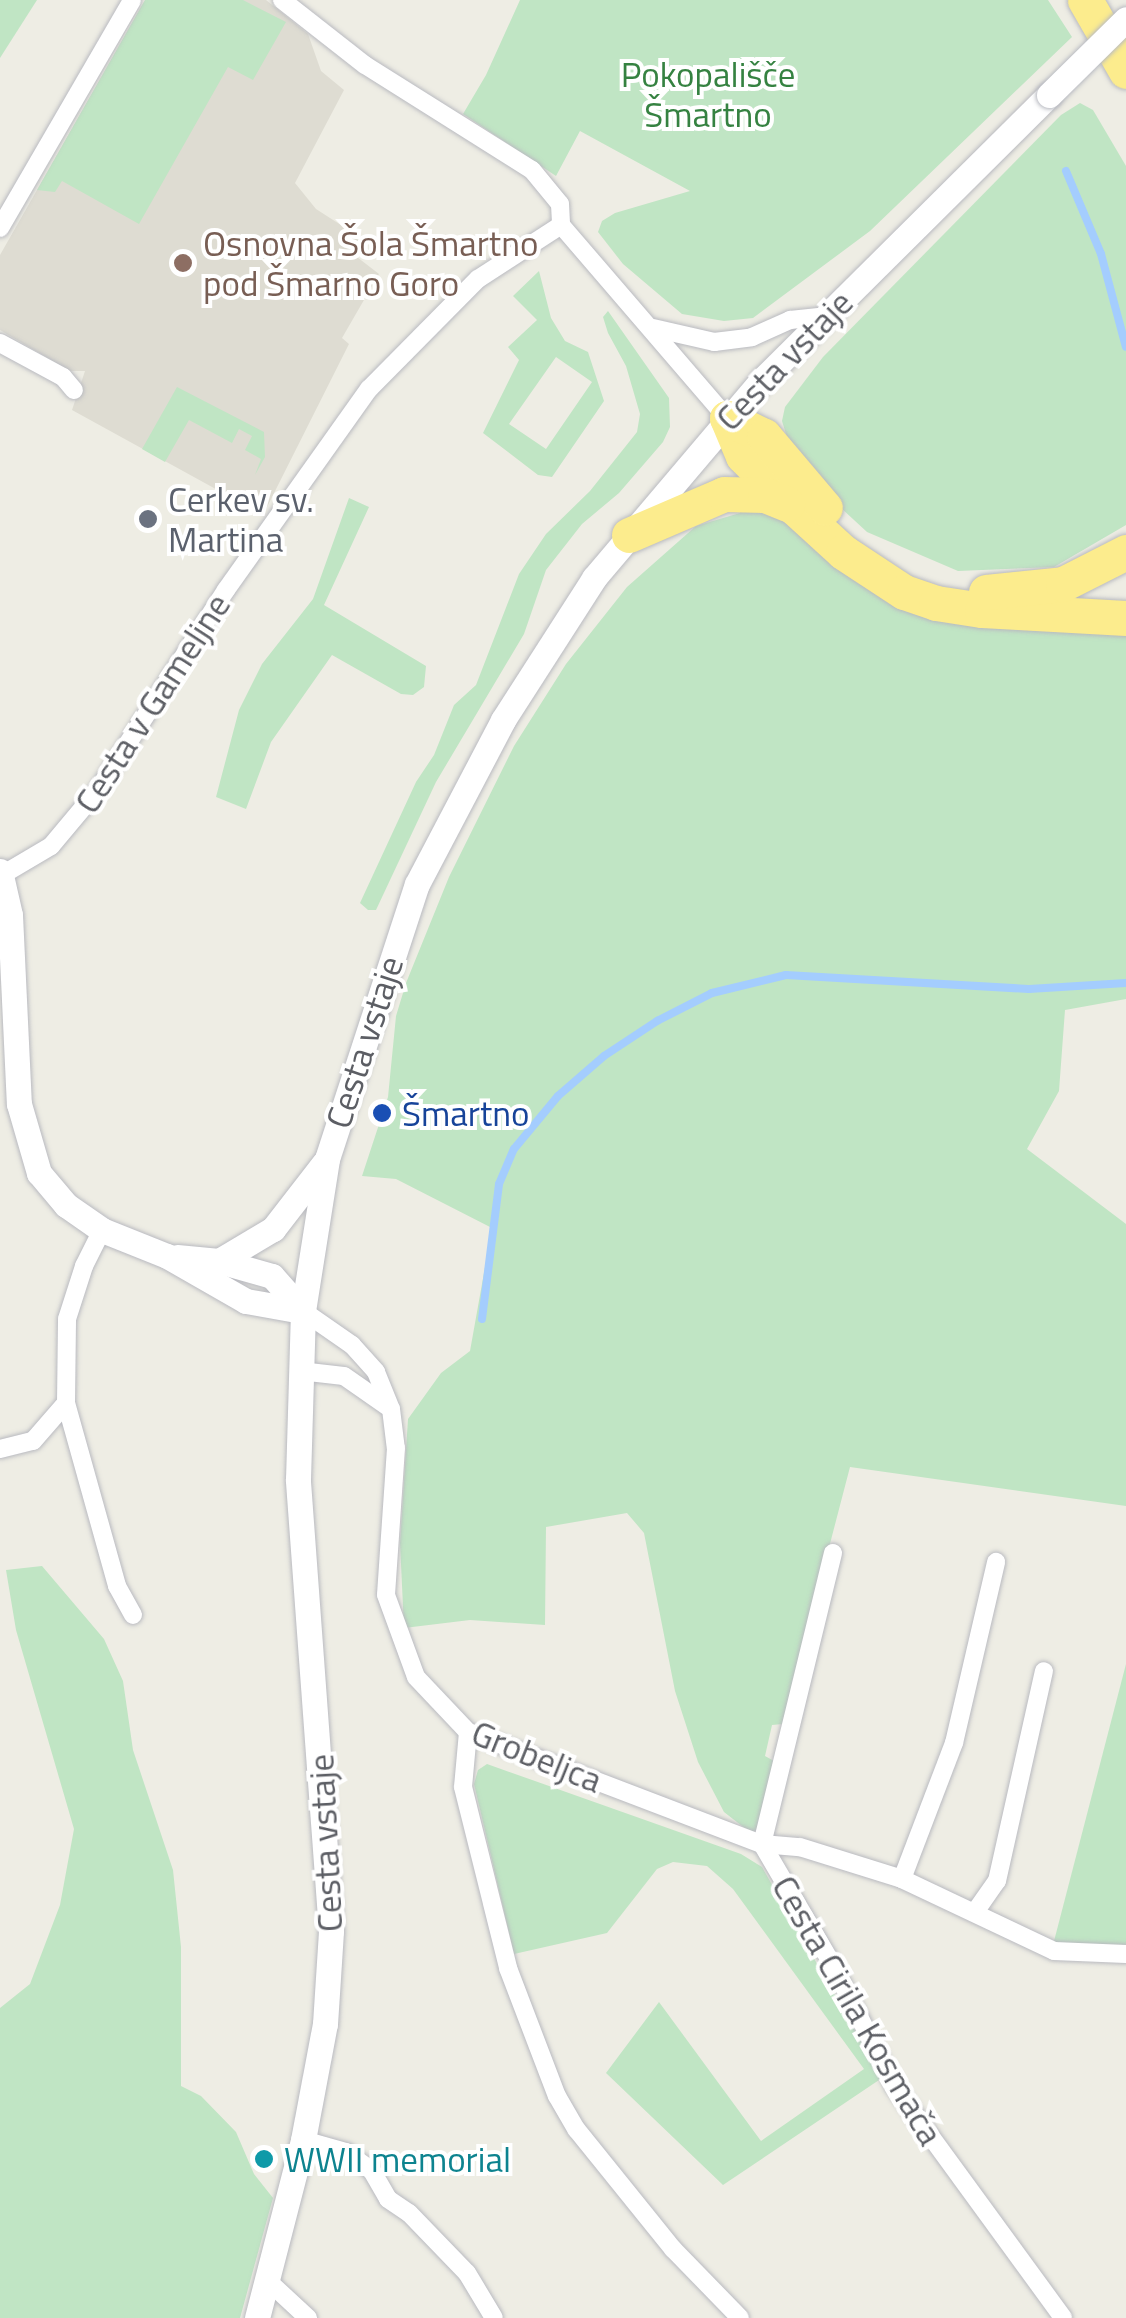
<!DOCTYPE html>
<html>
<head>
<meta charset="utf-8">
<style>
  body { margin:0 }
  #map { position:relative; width:1126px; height:2318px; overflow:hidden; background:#eeede4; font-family:"Titillium Web",sans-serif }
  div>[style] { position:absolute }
  .education>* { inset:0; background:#dedcd2 }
  .green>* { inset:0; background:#c0e5c4 }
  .stream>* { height:8px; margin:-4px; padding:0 4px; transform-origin:4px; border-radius:4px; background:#a4cdfe }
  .roads { filter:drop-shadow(0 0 2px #b9bac0) drop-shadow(0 0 2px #b9bac0) }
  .street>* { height:18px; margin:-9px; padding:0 9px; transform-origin:9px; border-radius:9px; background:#fff }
  .secondary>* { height:25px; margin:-12.5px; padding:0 12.5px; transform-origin:12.5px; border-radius:12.5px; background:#fff }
  .highway>* { height:35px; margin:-17.5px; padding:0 17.5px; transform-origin:17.5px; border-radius:17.5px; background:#fcec8d }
  .bridges { filter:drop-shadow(0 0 2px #b9bbc2) drop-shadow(0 0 2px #b9bbc2) }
  .secondary-bridge>* { height:25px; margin:-12.5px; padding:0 12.5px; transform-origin:12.5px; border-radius:12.5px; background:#fff }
  .dots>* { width:28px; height:28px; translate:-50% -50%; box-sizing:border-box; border:5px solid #fff; border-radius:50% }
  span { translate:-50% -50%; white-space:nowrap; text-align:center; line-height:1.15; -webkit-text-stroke:8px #fff; paint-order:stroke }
  .park-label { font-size:35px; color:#358241 }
  .education-label { font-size:35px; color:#785e54 }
  .left { translate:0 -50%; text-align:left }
  .street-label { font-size:35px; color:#5c5e64 }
  .worship-label { font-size:35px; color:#5b616d }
  .transit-label { font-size:35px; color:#164399 }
  .culture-label { font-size:35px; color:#0d838f }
</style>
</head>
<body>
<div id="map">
  <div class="education">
    <div style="clip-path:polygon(145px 0,266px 0,308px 34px,321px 71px,344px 90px,295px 183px,316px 209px,358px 236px,362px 245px,357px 257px,379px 274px,342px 338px,349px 344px,263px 515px,72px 410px,85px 371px,70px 371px,0 330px,0 255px)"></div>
  </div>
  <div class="green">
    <div style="clip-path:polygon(0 0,37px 0,0 58px)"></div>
    <div style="clip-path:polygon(145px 0,243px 0,286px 22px,253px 80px,228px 67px,139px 224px,62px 181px,55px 192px,37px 190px)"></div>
    <div style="clip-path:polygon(520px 0,1048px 0,1072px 37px,870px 231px,753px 318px,724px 321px,682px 314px,623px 264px,598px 232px,602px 221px,615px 213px,690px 191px,580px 131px,556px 176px,463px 114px,486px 75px)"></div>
    <div style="clip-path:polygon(1080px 103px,1093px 110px,1126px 166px,1126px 525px,1054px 567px,958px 571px,867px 532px,815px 484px,787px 437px,782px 421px,785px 407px,823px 357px,1061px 115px)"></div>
    <div style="clip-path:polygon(evenodd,539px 271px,551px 318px,565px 341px,588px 352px,604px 401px,552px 477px,538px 475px,483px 433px,519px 360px,508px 347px,537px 320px,513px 296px,539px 271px,556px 357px,592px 382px,546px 449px,509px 424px,556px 357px)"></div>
    <div style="clip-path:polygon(608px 311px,669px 398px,670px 427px,663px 442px,619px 493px,582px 524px,546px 570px,524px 634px,436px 782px,376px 910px,368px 910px,360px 903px,416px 782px,434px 755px,454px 705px,476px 685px,519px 574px,546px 534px,590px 491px,637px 432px,640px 414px,626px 366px,608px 333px,603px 317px)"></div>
    <div style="clip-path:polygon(177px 387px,264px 432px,265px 457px,255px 475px,261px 459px,245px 450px,252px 436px,239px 429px,232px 443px,189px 420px,165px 462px,142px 449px)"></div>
    <div style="clip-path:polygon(349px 498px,369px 507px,324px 605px,426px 666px,424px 687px,413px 695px,401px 694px,332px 655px,271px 742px,246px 809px,216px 797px,239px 710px,262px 664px,313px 599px)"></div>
    <div style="clip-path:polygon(741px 504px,765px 507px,858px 574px,1126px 626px,1126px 999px,1065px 1010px,1059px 1091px,1027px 1149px,1126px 1224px,1126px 1506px,850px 1467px,783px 1724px,772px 1725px,765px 1756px,774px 1761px,760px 1827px,751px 1833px,724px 1812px,698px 1762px,675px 1691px,644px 1533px,627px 1513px,546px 1527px,545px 1625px,470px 1620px,404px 1628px,400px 1543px,408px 1419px,441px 1373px,470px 1351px,492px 1228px,396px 1179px,362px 1176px,388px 1097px,396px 1016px,406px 983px,449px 877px,514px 746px,566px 664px,627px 587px,696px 526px,740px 513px)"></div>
    <div style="clip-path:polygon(42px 1566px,104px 1639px,123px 1681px,133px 1750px,173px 1870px,181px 1947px,181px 2086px,201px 2096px,236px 2132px,254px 2174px,273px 2198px,240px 2318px,0 2318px,0 2008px,30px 1984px,60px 1905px,74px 1829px,16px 1630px,6px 1570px)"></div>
    <div style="clip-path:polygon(1126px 1664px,1126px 1948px,1053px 1945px)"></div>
    <div style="clip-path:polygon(487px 1764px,741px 1854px,762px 1867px,882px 2078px,723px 2185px,606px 2073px,659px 2002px,761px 2141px,864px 2069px,733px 1889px,707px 1866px,673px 1862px,657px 1869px,607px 1933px,514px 1954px,474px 1784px,478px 1770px)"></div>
  </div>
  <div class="stream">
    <div style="left:1066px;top:171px;width:90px;rotate:67.1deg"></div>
    <div style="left:1101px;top:254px;width:96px;rotate:75deg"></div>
    <div style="left:482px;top:1319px;width:136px;rotate:-82.8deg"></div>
    <div style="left:499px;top:1184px;width:38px;rotate:-67deg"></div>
    <div style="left:514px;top:1149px;width:69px;rotate:-50.3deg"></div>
    <div style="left:558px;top:1096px;width:61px;rotate:-41deg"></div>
    <div style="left:604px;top:1056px;width:64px;rotate:-33.4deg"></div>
    <div style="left:657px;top:1021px;width:62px;rotate:-27deg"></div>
    <div style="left:712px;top:993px;width:76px;rotate:-13.7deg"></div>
    <div style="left:786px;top:975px;width:243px;rotate:3.3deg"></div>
    <div style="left:1029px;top:989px;width:97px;rotate:-3.5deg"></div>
  </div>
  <div class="roads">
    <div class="street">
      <div style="left:282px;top:0;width:105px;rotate:38.1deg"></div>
      <div style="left:365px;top:65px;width:197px;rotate:32.2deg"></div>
      <div style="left:532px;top:170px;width:44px;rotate:50.5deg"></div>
      <div style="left:560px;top:204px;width:21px;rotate:87deg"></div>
      <div style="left:561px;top:225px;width:255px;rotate:49.3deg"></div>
      <div style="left:0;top:228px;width:263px;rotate:-59.9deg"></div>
      <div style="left:653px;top:328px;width:63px;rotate:12.9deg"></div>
      <div style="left:714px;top:342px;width:38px;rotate:-7deg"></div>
      <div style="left:752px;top:337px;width:42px;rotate:-24.1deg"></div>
      <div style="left:790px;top:320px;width:36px;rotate:-6deg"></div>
      <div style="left:0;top:343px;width:72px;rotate:28.4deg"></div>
      <div style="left:63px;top:377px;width:17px;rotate:50deg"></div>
      <div style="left:2px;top:875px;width:57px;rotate:-30.6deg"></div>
      <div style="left:51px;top:846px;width:73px;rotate:-50deg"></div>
      <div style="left:98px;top:790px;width:237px;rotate:-57.4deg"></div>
      <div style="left:226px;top:590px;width:247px;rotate:-54.6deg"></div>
      <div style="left:369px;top:389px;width:155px;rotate:-45.3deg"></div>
      <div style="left:478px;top:279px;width:99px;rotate:-33deg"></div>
      <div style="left:303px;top:1311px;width:60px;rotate:34.8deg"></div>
      <div style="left:352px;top:1345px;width:36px;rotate:48deg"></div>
      <div style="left:376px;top:1372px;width:40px;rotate:68deg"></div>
      <div style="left:391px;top:1409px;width:39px;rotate:83deg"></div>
      <div style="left:396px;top:1448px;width:147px;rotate:93.9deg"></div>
      <div style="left:386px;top:1595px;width:87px;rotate:69.9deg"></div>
      <div style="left:416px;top:1677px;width:76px;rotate:46.6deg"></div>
      <div style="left:468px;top:1732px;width:315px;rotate:20.9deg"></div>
      <div style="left:762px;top:1844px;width:38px;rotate:5deg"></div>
      <div style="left:800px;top:1847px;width:107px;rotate:17.4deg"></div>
      <div style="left:902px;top:1879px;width:168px;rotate:25.3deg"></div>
      <div style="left:1054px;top:1951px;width:72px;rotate:2.4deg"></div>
      <div style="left:300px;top:1371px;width:44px;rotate:6.5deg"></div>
      <div style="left:344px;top:1376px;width:52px;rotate:34.9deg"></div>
      <div style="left:66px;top:1403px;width:190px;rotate:74.4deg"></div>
      <div style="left:117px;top:1586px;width:33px;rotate:61deg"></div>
      <div style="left:0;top:1449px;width:34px;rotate:-14deg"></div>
      <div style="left:33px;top:1441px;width:50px;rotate:-49deg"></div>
      <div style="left:66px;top:1403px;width:84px;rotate:-89.3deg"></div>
      <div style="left:67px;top:1319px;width:56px;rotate:-72.2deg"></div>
      <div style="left:84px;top:1266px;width:40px;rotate:-63.4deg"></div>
      <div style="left:833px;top:1553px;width:300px;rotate:103.7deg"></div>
      <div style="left:762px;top:1844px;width:143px;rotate:59.7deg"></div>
      <div style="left:834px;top:1967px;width:133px;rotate:63.2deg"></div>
      <div style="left:894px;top:2086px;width:287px;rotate:53.9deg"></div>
      <div style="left:468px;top:1732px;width:55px;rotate:95.2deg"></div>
      <div style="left:463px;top:1787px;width:187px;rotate:76deg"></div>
      <div style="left:508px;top:1968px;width:137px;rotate:69.1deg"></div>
      <div style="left:557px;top:2096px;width:39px;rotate:60deg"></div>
      <div style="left:577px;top:2130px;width:153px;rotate:51.1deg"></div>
      <div style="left:673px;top:2249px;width:96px;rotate:45.8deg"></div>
      <div style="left:902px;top:1879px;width:146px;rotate:-69.1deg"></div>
      <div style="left:954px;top:1743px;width:186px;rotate:-76.9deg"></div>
      <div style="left:975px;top:1912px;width:38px;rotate:-55deg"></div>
      <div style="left:997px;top:1881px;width:215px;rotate:-77.4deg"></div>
      <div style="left:303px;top:2140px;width:45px;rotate:15.6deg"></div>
      <div style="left:346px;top:2152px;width:32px;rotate:36deg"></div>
      <div style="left:372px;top:2171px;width:32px;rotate:60deg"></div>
      <div style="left:388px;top:2199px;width:25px;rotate:34deg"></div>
      <div style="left:409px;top:2213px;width:83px;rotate:46deg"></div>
      <div style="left:467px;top:2273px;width:52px;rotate:59deg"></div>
      <div style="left:267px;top:2280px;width:56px;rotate:42.8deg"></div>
    </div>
    <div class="secondary">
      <div style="left:0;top:871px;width:45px;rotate:77.2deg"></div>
      <div style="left:10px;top:915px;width:189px;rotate:87.3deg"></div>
      <div style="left:19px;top:1104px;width:72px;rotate:73.8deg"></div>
      <div style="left:39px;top:1173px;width:42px;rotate:49.8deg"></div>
      <div style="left:66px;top:1205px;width:44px;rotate:34.8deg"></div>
      <div style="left:102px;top:1230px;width:70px;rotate:21.8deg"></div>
      <div style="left:167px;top:1256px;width:91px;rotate:29.7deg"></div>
      <div style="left:246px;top:1301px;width:58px;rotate:10deg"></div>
      <div style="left:177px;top:1257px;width:42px;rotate:5.4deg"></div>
      <div style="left:219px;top:1261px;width:55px;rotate:15.8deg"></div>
      <div style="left:272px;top:1276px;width:47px;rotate:48.5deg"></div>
      <div style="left:219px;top:1261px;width:63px;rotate:-30.7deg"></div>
      <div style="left:273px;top:1229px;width:83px;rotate:-52.3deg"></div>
      <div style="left:257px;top:2318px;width:184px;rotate:-75.5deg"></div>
      <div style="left:303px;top:2140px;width:118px;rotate:-79.3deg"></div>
      <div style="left:325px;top:2024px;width:93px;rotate:-86.3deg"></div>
      <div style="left:331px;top:1931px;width:453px;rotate:-94.2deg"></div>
      <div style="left:298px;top:1479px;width:168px;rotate:-88.3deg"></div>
      <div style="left:303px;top:1311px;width:154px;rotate:-81deg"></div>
      <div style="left:327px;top:1159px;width:289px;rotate:-71.9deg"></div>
      <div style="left:417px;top:884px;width:185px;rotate:-62.3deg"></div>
      <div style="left:503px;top:720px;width:169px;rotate:-57.3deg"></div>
      <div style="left:594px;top:578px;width:261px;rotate:-49.7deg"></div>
      <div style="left:763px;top:379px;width:403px;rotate:-44.8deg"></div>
    </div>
    <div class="highway">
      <div style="left:1085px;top:0;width:82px;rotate:60deg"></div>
      <div style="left:727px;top:418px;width:41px;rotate:67.2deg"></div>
      <div style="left:743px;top:456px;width:74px;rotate:45deg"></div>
      <div style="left:795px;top:508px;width:65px;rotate:42.5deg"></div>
      <div style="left:843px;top:552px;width:73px;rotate:33.3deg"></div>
      <div style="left:904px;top:592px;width:34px;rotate:19deg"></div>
      <div style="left:936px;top:603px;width:47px;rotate:8.7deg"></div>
      <div style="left:982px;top:610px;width:144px;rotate:3.2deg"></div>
      <div style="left:727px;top:418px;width:41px;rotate:25.9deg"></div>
      <div style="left:764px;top:436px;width:94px;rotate:49.7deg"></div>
      <div style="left:629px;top:535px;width:103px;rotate:-23.3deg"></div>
      <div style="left:724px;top:494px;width:41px;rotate:1.4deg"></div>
      <div style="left:765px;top:495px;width:24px;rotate:22deg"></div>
      <div style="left:986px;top:592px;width:77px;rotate:-5.9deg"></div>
      <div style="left:1063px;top:584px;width:71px;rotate:-26.9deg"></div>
    </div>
  </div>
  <div class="bridges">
    <div class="secondary-bridge">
      <div style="left:1049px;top:95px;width:108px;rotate:-44.6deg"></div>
    </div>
  </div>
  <div class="dots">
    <div style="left:183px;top:263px;background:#8d6e63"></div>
    <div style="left:148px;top:519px;background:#6b7280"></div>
    <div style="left:382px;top:1113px;background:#1a4fb4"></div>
    <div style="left:264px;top:2159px;background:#0f9aa8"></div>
  </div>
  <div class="park-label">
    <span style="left:708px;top:94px">Pokopališče<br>Šmartno</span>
  </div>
  <div class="education-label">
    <span class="left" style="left:203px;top:263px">Osnovna Šola Šmartno<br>pod Šmarno Goro</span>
  </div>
  <div class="street-label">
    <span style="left:784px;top:360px;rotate:-46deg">Cesta vstaje</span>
    <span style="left:152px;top:703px;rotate:-57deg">Cesta v Gameljne</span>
    <span style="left:364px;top:1042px;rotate:-72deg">Cesta vstaje</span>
    <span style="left:537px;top:1756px;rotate:22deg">Grobeljca</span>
    <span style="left:325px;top:1843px;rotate:-93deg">Cesta vstaje</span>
    <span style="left:858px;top:2010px;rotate:60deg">Cesta Cirila Kosmača</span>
  </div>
  <div class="worship-label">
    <span class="left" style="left:168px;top:519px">Cerkev sv.<br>Martina</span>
  </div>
  <div class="transit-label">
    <span class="left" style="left:402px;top:1113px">Šmartno</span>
  </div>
  <div class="culture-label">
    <span class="left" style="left:284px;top:2159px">WWII memorial</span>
  </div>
</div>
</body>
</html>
